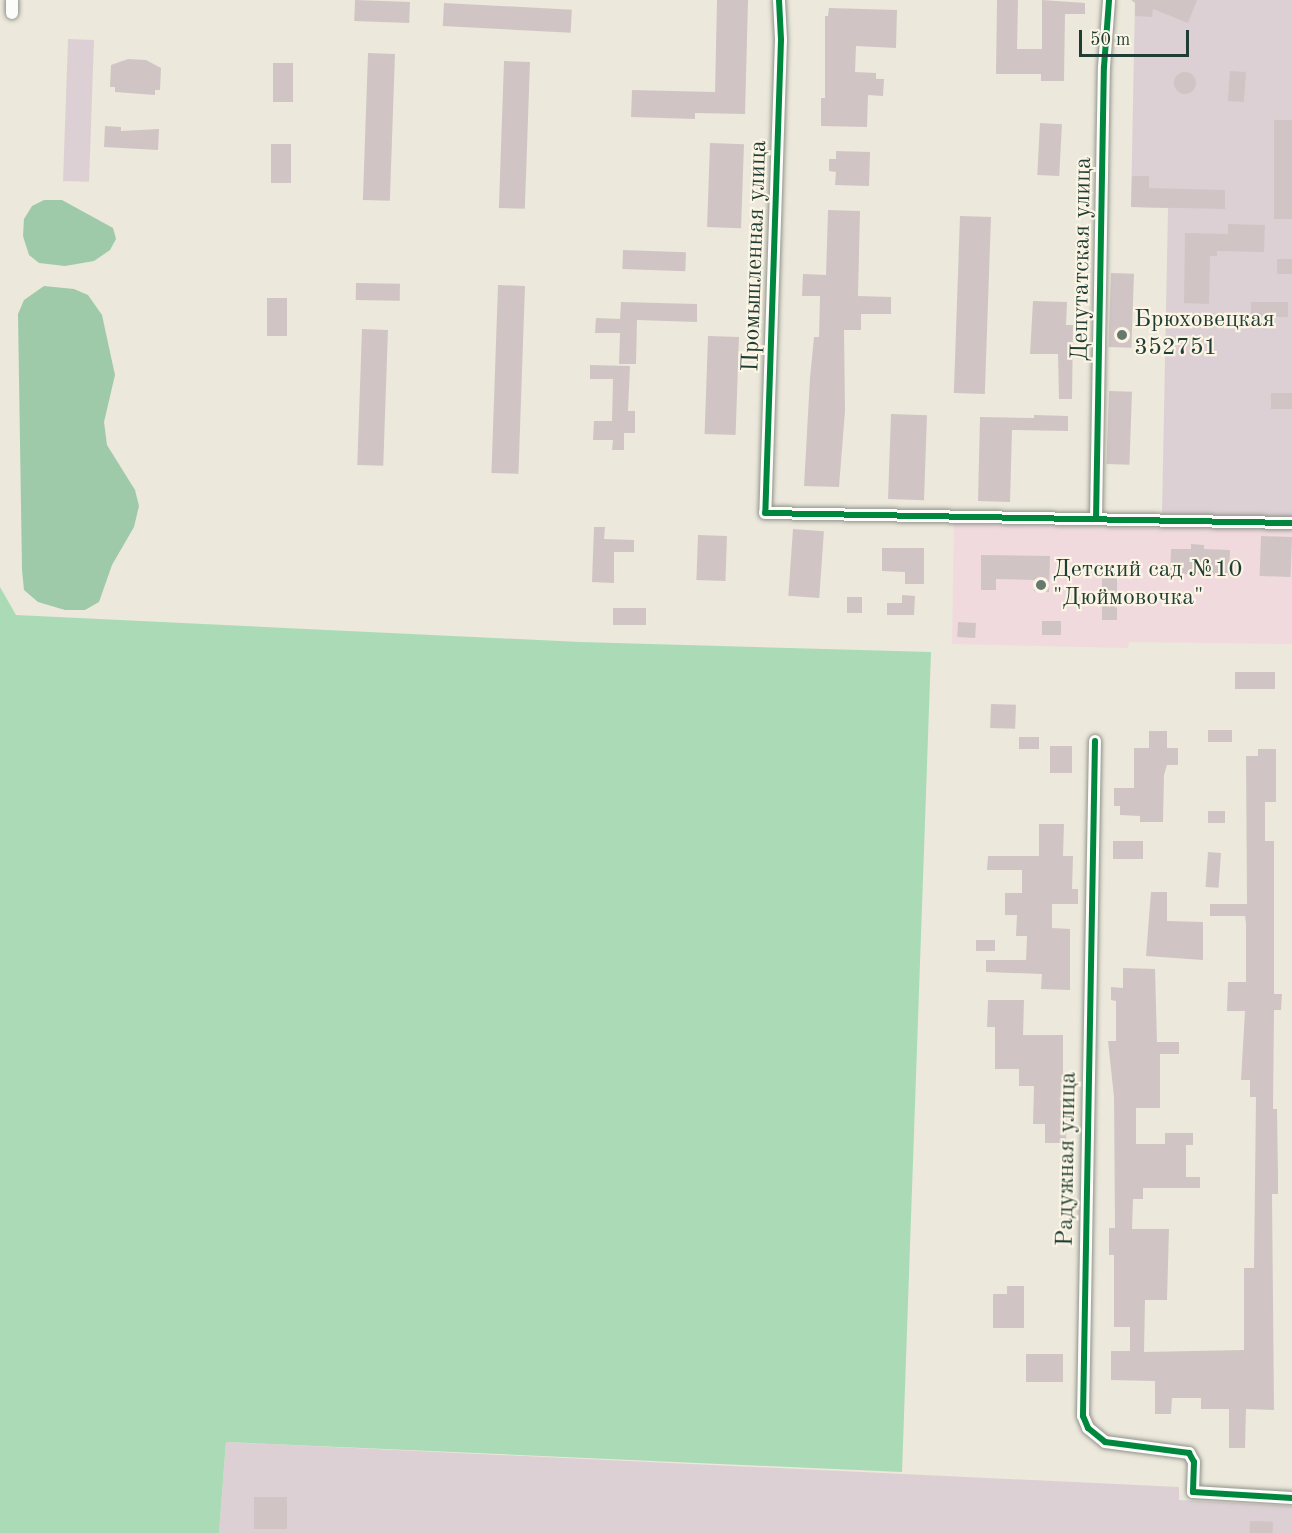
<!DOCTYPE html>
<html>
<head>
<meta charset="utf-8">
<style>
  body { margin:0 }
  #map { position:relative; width:1292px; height:1533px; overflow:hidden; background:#ece8db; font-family:"Old Standard TT",serif }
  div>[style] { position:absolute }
  .built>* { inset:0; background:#f0dade }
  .industrial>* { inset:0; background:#dcd0d4; transform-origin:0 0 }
  .green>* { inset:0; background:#abdbb6 }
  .forest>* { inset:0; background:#9fcaa9 }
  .building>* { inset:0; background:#d0c5c4; transform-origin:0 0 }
  .round { border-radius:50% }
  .roads { filter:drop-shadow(0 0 2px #91948c) drop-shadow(0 0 2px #91948c) }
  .minor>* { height:12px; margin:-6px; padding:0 6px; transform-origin:6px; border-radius:6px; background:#fcfcfa }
  .cycleway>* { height:6px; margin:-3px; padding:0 3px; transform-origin:3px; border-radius:3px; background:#00873e }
  .dots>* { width:16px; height:16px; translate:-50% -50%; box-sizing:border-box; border:3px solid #fcf5e5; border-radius:50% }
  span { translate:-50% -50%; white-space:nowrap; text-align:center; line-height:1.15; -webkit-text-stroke:4.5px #fcf5e5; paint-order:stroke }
  .street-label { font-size:24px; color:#1f3d34 }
  .poi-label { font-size:24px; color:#1f3d34 }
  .left { translate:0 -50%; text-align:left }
  .scale { position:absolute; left:1079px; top:30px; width:110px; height:27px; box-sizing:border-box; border:3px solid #1f3d34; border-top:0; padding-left:8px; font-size:18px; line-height:21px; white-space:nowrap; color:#1f3d34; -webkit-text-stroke:4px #fcf5e5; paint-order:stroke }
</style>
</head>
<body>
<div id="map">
  <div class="built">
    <div style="clip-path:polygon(1162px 514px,1292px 517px,1292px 644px,1129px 642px,1128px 648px,952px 644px,954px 524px,1162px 528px)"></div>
  </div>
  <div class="industrial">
    <div style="clip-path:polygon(1135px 0,1292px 0,1292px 517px,1162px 514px,1168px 208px,1131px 207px)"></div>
    <div style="left:68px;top:39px;width:26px;height:142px;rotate:2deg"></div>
    <div style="clip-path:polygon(226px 1442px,1179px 1487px,1179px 1500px,1292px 1506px,1292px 1533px,219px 1533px)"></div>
  </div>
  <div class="green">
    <div style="clip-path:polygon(0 587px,16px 615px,580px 642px,931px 652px,902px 1472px,226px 1442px,219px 1533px,0 1533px)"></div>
  </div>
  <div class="forest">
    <div style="clip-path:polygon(44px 200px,62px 200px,113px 228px,116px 239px,110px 250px,94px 261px,65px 266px,39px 263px,29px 255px,23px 236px,24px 219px,32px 206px)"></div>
    <div style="clip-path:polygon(44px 286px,74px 289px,88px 295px,102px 315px,115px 375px,104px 422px,107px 445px,135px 490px,139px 506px,134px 527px,112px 565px,99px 602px,85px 610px,65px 610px,38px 602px,24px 590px,22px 570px,18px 314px,24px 300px)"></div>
  </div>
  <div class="building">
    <div style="left:355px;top:0;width:55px;height:21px;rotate:2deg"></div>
    <div style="clip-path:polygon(717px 0,748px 0,745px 114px,695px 113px,695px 119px,631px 117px,632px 90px,715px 92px)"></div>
    <div style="clip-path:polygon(997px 0,1018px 0,1017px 49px,1042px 49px,1042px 0,1085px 3px,1085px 14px,1065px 14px,1064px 81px,1041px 81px,1041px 74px,996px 74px)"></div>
    <div style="clip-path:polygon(1131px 0,1197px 0,1188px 23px,1153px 9px,1152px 17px,1135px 16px,1135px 3px)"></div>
    <div style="left:444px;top:3px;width:128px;height:23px;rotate:3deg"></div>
    <div style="clip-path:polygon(829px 8px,897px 10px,896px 48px,856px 46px,855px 72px,876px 73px,876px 79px,884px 79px,883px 96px,868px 95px,867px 127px,821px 126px,821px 98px,825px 98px,825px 16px,828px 16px)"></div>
    <div style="left:368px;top:53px;width:27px;height:147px;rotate:2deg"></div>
    <div style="clip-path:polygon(128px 59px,146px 60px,161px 68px,160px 90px,155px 90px,155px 95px,115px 92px,115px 87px,110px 87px,111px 65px)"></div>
    <div style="left:504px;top:61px;width:26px;height:147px;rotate:2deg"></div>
    <div style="left:273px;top:63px;width:20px;height:39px"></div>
    <div style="left:1230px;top:71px;width:16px;height:30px;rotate:4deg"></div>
    <div class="round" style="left:1174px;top:72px;width:22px;height:22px"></div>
    <div style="left:1274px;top:120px;width:18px;height:99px"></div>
    <div style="left:1040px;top:123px;width:22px;height:52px;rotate:3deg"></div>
    <div style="clip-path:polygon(105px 126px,121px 127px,121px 131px,159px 129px,158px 150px,104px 147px)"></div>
    <div style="left:710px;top:143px;width:34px;height:84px;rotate:2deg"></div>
    <div style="left:271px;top:144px;width:20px;height:39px"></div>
    <div style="clip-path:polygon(836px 151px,870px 152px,869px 186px,835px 185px,836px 172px,829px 171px,829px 159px,836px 159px)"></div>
    <div style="clip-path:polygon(1132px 176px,1149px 176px,1149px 188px,1225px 190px,1225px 209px,1131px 207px)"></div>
    <div style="clip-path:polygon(828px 210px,860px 211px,858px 296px,891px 297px,891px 314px,861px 314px,861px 330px,844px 330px,845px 411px,839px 487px,804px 486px,810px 378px,814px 337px,819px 337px,820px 296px,802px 296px,803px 274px,826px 275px)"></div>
    <div style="left:960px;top:216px;width:31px;height:177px;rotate:2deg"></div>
    <div style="clip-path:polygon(1228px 224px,1265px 225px,1264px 252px,1217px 251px,1217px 256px,1210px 256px,1209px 304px,1184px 303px,1185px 233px,1228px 234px)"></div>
    <div style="left:623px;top:250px;width:63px;height:19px;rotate:2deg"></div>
    <div style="left:1277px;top:259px;width:15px;height:15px"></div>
    <div style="left:1111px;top:273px;width:23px;height:74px;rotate:2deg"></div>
    <div style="left:356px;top:283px;width:44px;height:17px;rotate:1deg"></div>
    <div style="left:498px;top:285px;width:27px;height:188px;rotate:2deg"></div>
    <div style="left:267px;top:298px;width:20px;height:38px"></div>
    <div style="clip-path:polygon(1033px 301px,1067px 302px,1066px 325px,1073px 325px,1072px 399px,1059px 399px,1058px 354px,1030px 354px)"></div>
    <div style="clip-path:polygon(621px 302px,697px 304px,697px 322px,637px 320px,636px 364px,619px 364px,620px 333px,595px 333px,596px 318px,620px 319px)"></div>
    <div style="left:1251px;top:302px;width:37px;height:15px"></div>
    <div style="left:362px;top:329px;width:26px;height:136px;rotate:2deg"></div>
    <div style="left:708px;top:336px;width:31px;height:98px;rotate:2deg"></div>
    <div style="clip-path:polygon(590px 365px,630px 366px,628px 411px,635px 411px,635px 433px,624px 433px,624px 450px,612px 450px,613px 440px,593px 440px,594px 421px,612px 421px,613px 379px,590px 379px)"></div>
    <div style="left:1109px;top:391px;width:23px;height:73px;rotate:2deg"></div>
    <div style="left:1271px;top:393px;width:21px;height:16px"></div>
    <div style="left:891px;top:414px;width:36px;height:85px;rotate:2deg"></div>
    <div style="clip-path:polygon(1034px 415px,1068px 416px,1068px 431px,1012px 430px,1010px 502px,978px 501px,980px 417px,1034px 418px)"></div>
    <div style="clip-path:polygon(594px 527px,605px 527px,604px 539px,634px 540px,634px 552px,614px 552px,614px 583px,592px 582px)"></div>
    <div style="left:793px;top:529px;width:31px;height:67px;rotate:4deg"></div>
    <div style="left:698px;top:535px;width:29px;height:45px;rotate:2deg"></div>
    <div style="left:1261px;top:536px;width:31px;height:40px;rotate:2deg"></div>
    <div style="clip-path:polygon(1191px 544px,1204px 545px,1204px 549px,1230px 550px,1229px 575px,1170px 574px,1171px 549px,1191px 549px)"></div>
    <div style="clip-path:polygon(882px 548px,924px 548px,924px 584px,905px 584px,905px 572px,882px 571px)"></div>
    <div style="clip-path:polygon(981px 555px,1050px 556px,1049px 592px,1034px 591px,1034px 580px,996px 579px,996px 590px,981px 590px)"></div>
    <div style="left:1102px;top:575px;width:15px;height:45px"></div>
    <div style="clip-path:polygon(902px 595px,915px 596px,914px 615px,887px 615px,887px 603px,902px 603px)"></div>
    <div style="left:847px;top:597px;width:15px;height:16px"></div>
    <div style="left:613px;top:608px;width:33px;height:17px"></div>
    <div style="left:1042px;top:621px;width:19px;height:14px"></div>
    <div style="left:958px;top:622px;width:18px;height:15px;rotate:3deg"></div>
    <div style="left:1235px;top:672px;width:40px;height:17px"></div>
    <div style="left:991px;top:704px;width:25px;height:24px;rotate:2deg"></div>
    <div style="left:1208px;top:730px;width:24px;height:12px"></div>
    <div style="clip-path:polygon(1149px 731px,1167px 731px,1167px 748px,1178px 748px,1178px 765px,1167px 765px,1164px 775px,1163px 822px,1140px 822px,1140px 816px,1120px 815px,1120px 806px,1114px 806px,1114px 788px,1134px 788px,1134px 748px,1149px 748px)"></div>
    <div style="left:1019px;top:737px;width:20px;height:12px"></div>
    <div style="left:1050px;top:746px;width:22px;height:27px"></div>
    <div style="clip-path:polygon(1258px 749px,1276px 749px,1276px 802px,1265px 802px,1265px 841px,1274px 841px,1274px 994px,1282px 994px,1281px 1010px,1274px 1010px,1273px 1109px,1277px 1109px,1278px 1173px,1278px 1194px,1272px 1194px,1274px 1410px,1246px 1409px,1245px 1448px,1229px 1448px,1229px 1409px,1201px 1409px,1201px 1398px,1172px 1398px,1171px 1414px,1155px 1414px,1155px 1381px,1111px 1380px,1111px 1351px,1130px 1351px,1130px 1327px,1114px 1327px,1114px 1255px,1109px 1255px,1109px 1228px,1115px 1228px,1114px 1097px,1108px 1041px,1116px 1041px,1116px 1001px,1111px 1000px,1111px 987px,1123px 988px,1123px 968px,1155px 969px,1157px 1042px,1179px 1042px,1179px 1054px,1160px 1054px,1160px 1108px,1136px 1108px,1136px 1144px,1165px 1144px,1165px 1133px,1193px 1133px,1193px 1145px,1186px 1145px,1186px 1177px,1200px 1177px,1200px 1188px,1143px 1188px,1143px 1199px,1133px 1199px,1132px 1229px,1169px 1229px,1167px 1300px,1145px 1300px,1144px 1352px,1244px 1350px,1244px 1268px,1254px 1268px,1256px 1097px,1250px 1097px,1250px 1080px,1241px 1080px,1245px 1011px,1227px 1011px,1228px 982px,1246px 982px,1246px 924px,1245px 916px,1210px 916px,1210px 904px,1247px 904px,1246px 756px,1258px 756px)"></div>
    <div style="left:1208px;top:811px;width:17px;height:12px"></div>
    <div style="clip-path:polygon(1039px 824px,1064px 824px,1063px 856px,1073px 856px,1072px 889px,1078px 889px,1078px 904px,1052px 904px,1052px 928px,1070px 929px,1070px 990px,1041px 989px,1042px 974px,986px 972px,986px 960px,1026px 960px,1027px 936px,1016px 936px,1017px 915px,1005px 915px,1005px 893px,1022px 893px,1022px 870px,987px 870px,988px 856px,1039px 856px)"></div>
    <div style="left:1113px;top:841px;width:30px;height:18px"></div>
    <div style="left:1208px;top:852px;width:13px;height:35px;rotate:4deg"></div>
    <div style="clip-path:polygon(1151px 892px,1167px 892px,1167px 921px,1203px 922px,1203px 960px,1146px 956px)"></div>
    <div style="left:976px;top:940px;width:19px;height:11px"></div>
    <div style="clip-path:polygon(988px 1000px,1024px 1000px,1023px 1035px,1063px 1035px,1063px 1073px,1073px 1073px,1073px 1087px,1067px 1087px,1066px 1143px,1045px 1143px,1045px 1124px,1033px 1124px,1034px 1086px,1019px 1086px,1019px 1069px,995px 1069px,995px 1027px,987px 1027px)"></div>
    <div style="clip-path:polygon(1007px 1286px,1024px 1286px,1024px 1328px,993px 1328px,993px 1294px,1007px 1294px)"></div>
    <div style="left:1026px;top:1354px;width:37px;height:28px"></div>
    <div style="left:254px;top:1497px;width:33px;height:32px"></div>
    <div style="left:1250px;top:1521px;width:23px;height:12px;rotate:2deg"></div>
  </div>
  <div class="roads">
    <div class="minor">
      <div style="left:12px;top:0;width:13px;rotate:90deg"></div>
      <div style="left:779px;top:0;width:40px;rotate:87.1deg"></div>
      <div style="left:781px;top:40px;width:473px;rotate:91.9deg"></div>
      <div style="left:765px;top:513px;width:527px;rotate:1.09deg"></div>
      <div style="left:1096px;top:519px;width:452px;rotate:-89deg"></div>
      <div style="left:1104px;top:67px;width:67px;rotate:-85.7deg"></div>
      <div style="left:1095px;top:741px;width:675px;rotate:91.02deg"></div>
      <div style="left:1083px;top:1416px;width:13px;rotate:67deg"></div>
      <div style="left:1088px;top:1428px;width:22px;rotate:39deg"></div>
      <div style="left:1105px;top:1442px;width:85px;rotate:7.5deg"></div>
      <div style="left:1189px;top:1453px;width:10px;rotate:61deg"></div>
      <div style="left:1194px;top:1462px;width:30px;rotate:92deg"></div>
      <div style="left:1193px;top:1492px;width:99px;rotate:3.5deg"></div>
    </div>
  </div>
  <div class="cycleway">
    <div style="left:779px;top:0;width:40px;rotate:87.1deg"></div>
    <div style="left:781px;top:40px;width:473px;rotate:91.9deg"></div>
    <div style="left:765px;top:513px;width:527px;rotate:1.09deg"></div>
    <div style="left:1096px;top:519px;width:452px;rotate:-89deg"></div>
    <div style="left:1104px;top:67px;width:67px;rotate:-85.7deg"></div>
    <div style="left:1095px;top:741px;width:675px;rotate:91.02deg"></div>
    <div style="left:1083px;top:1416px;width:13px;rotate:67deg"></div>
    <div style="left:1088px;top:1428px;width:22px;rotate:39deg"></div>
    <div style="left:1105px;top:1442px;width:85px;rotate:7.5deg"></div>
    <div style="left:1189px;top:1453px;width:10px;rotate:61deg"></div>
    <div style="left:1194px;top:1462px;width:30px;rotate:92deg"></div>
    <div style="left:1193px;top:1492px;width:99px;rotate:3.5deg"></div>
  </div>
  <div class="dots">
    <div style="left:1122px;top:335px;background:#67796e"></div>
    <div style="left:1041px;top:585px;background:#67796e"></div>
  </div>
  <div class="street-label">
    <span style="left:756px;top:256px;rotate:-88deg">Промышленная улица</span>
    <span style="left:1083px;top:259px;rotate:-89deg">Депутатская улица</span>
    <span style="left:1068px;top:1159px;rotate:-89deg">Радужная улица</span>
  </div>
  <div class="poi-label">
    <span class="left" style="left:1134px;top:335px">Брюховецкая<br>352751</span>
    <span class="left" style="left:1053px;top:585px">Детский сад №10<br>"Дюймовочка"</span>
  </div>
  <div class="scale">50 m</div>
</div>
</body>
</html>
